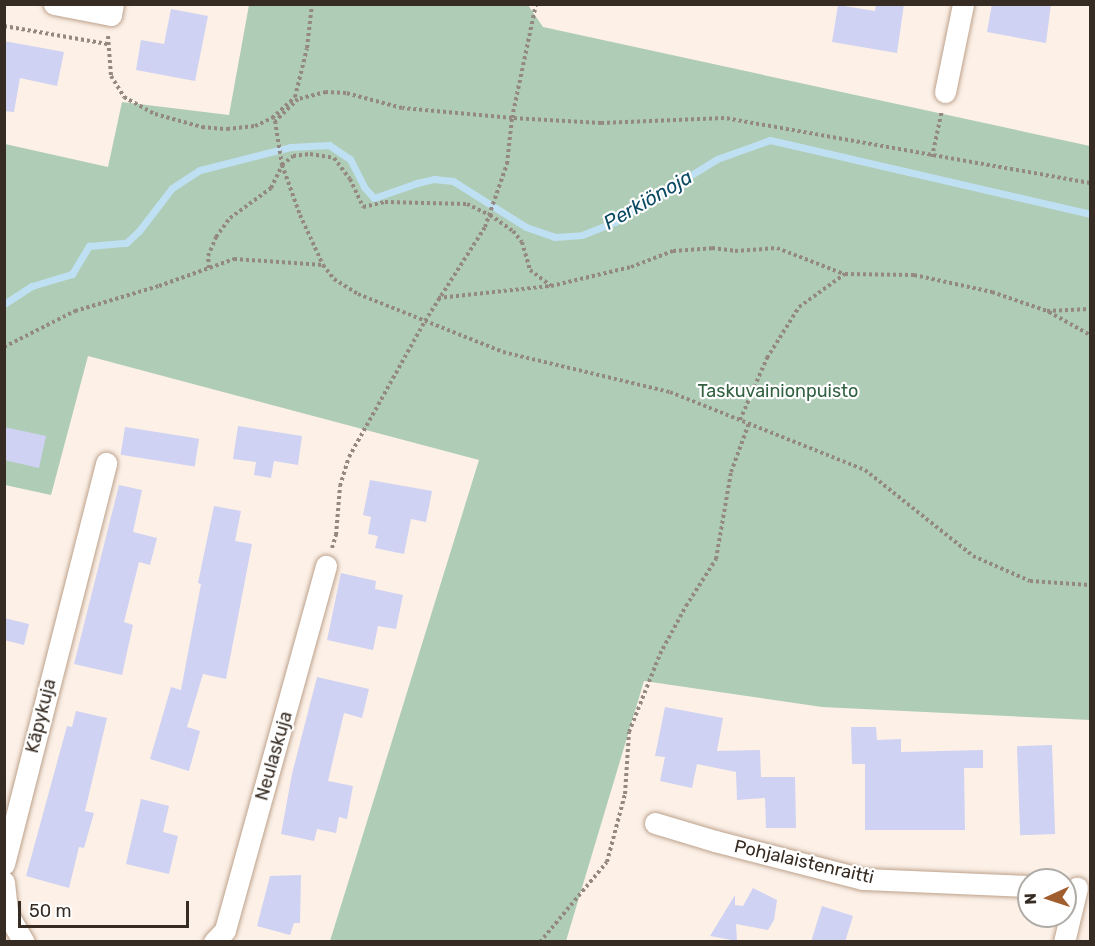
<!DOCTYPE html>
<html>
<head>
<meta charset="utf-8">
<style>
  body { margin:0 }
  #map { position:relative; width:1095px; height:946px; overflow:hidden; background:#fcf0e7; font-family:Rubik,sans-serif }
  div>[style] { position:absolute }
  .forest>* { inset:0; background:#afccb6 }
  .stream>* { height:7px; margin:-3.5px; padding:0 3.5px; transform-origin:3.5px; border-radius:3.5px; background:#bfe0f2 }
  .building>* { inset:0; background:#cfd2f2; transform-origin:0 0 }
  .path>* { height:4px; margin-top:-2px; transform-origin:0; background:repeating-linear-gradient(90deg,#948980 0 3px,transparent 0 6px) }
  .roads { filter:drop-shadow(0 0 2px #bca18b) drop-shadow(0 0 2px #bca18b) }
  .minor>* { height:21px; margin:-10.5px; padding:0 10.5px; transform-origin:10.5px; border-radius:10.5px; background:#fff }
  span { translate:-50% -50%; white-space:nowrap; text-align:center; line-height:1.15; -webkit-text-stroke:4.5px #fff; paint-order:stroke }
  .park-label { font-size:18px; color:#326041 }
  .street-label { font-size:18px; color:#372c23 }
  .water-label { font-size:20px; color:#0c4a64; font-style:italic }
  .frame { position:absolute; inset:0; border:6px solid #372c23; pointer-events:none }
  .north { position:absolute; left:1017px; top:868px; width:60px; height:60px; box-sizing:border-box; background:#fff; border:2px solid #afaba7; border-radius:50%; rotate:267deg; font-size:16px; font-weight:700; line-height:24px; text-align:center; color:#372c23 }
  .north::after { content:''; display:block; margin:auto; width:21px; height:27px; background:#a05d2d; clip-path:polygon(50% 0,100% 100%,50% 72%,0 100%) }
  .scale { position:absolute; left:18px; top:901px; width:171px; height:27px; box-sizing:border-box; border:3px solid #372c23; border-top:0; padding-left:8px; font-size:18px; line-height:21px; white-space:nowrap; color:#372c23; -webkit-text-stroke:4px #fff; paint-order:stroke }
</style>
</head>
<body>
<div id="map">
  <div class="forest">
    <div style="clip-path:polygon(249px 5px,528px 5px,543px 27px,1090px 146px,1090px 720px,822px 707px,644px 681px,566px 941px,330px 941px,479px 460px,88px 356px,51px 495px,5px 485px,5px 144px,108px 167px,122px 102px,229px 115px)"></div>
  </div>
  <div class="stream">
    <div style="left:4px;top:304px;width:33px;rotate:-33deg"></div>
    <div style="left:32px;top:286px;width:42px;rotate:-16.7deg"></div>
    <div style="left:72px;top:274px;width:33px;rotate:-59deg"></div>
    <div style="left:89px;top:246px;width:37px;rotate:-5deg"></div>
    <div style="left:126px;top:243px;width:18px;rotate:-43deg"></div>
    <div style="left:139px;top:231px;width:54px;rotate:-52.5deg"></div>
    <div style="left:172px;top:188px;width:33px;rotate:-33deg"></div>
    <div style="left:200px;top:170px;width:93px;rotate:-14.3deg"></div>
    <div style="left:290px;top:147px;width:39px;rotate:-3deg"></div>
    <div style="left:329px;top:145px;width:25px;rotate:34deg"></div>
    <div style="left:350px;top:159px;width:31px;rotate:63deg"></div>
    <div style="left:364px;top:187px;width:15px;rotate:48deg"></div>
    <div style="left:374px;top:198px;width:46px;rotate:-19.2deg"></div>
    <div style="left:417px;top:183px;width:17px;rotate:-13deg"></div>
    <div style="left:434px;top:179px;width:19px;rotate:6deg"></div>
    <div style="left:453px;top:181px;width:86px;rotate:32.2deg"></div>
    <div style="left:526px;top:227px;width:31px;rotate:19deg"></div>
    <div style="left:555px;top:237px;width:27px;rotate:-4deg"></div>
    <div style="left:582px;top:235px;width:35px;rotate:-22deg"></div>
    <div style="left:615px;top:222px;width:120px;rotate:-31.7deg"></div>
    <div style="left:717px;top:159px;width:56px;rotate:-19.7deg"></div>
    <div style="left:770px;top:140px;width:328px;rotate:13deg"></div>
  </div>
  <div class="building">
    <div style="clip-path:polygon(876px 4px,904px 4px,897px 53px,832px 42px,838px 5px,875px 11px)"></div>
    <div style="clip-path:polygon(992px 4px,1051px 4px,1046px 43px,987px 32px)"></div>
    <div style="clip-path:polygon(171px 9px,208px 16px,195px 81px,136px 70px,141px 40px,164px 44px)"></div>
    <div style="clip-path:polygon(4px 41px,64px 52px,57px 86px,20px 78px,14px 112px,4px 111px)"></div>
    <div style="clip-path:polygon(238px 426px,302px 436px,298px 465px,274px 461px,271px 478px,254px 475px,256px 462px,233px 459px)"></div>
    <div style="clip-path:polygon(4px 427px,46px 436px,39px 468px,4px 460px)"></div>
    <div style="left:125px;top:427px;width:75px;height:28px;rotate:9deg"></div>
    <div style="clip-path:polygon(370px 480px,432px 491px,426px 522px,411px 519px,404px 554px,375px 548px,378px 536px,368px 534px,371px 517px,363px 515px)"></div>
    <div style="clip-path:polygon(119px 485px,142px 490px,133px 532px,157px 538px,150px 565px,139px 562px,124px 622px,133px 625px,122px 675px,74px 664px)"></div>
    <div style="clip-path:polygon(214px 506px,241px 511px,235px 541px,252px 544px,226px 679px,203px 674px,187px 727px,200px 731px,189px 771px,150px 759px,171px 687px,181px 690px,201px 584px,198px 583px)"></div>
    <div style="clip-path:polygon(341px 573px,376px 581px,375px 589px,403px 595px,396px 629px,378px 626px,373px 650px,327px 640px)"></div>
    <div style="clip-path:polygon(4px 618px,29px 624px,24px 645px,4px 640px)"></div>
    <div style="clip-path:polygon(317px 677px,369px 689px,362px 718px,344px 713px,328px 781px,353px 786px,347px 819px,339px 817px,336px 833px,317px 829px,314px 841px,281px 834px,292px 774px)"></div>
    <div style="clip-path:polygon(665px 707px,723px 718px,717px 751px,760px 750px,761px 777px,795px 777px,796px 828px,766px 828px,765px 798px,737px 800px,736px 772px,697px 764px,692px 788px,660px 781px,665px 757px,655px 756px)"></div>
    <div style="clip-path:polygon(76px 711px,107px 718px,85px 811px,94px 813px,84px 848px,79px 847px,69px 888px,26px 876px,67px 726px,72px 727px)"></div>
    <div style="clip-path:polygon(851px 727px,876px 727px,877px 740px,901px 739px,901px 752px,983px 750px,983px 768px,964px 768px,965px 830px,865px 830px,865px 764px,852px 764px)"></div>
    <div style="left:1052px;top:745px;width:89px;height:35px;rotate:88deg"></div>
    <div style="clip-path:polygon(141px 799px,169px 806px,163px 832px,178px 836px,169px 874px,126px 864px)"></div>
    <div style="clip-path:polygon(301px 875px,300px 923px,294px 923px,290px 935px,257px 926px,270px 876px)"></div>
    <div style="clip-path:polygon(753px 888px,777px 900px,774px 920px,768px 930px,736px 924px,737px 941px,710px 936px,735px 895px,735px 905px,743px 906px)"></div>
    <div style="clip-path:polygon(822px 906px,853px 916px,845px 942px,811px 942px)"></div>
  </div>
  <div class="path">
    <div style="left:4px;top:26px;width:105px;rotate:9.9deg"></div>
    <div style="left:108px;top:36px;width:40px;rotate:85.7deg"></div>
    <div style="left:111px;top:76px;width:25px;rotate:58deg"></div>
    <div style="left:124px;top:97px;width:35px;rotate:29deg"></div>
    <div style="left:155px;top:114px;width:49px;rotate:15.5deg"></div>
    <div style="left:202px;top:127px;width:25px;rotate:5deg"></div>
    <div style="left:227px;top:129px;width:28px;rotate:-6deg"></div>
    <div style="left:255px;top:126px;width:19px;rotate:-25deg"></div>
    <div style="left:272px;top:118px;width:31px;rotate:-42deg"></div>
    <div style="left:295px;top:97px;width:50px;rotate:-76.2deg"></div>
    <div style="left:307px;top:48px;width:44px;rotate:-83.5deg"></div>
    <div style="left:932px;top:157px;width:48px;rotate:-78deg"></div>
    <div style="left:1090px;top:183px;width:372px;rotate:-169.9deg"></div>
    <div style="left:724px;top:118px;width:123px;rotate:177.7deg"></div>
    <div style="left:601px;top:123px;width:89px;rotate:-176.8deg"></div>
    <div style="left:512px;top:118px;width:110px;rotate:-174.8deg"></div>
    <div style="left:402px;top:108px;width:58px;rotate:-165deg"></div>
    <div style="left:346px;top:93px;width:20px;rotate:-177deg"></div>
    <div style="left:326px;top:92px;width:29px;rotate:166deg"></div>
    <div style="left:298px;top:99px;width:32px;rotate:136deg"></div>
    <div style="left:275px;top:121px;width:45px;rotate:81deg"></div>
    <div style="left:282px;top:165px;width:53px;rotate:70.2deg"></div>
    <div style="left:300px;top:215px;width:55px;rotate:65.3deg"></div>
    <div style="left:323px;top:265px;width:18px;rotate:52deg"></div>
    <div style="left:334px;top:279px;width:28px;rotate:32deg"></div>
    <div style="left:358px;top:294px;width:156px;rotate:21.8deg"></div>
    <div style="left:503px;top:352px;width:172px;rotate:13.5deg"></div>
    <div style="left:670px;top:392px;width:210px;rotate:21.8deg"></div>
    <div style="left:865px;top:470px;width:138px;rotate:38.5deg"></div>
    <div style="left:973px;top:556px;width:62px;rotate:23.7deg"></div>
    <div style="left:1030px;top:581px;width:60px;rotate:3.8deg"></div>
    <div style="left:209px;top:268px;width:12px;rotate:-95deg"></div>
    <div style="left:208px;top:256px;width:21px;rotate:-67deg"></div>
    <div style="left:216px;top:237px;width:24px;rotate:-54deg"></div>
    <div style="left:230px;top:218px;width:51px;rotate:-36.2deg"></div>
    <div style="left:271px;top:188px;width:25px;rotate:-64deg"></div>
    <div style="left:282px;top:165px;width:14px;rotate:-39deg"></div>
    <div style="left:293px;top:156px;width:17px;rotate:-7deg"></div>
    <div style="left:310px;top:154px;width:24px;rotate:9deg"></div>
    <div style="left:334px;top:158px;width:26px;rotate:53deg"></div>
    <div style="left:350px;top:179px;width:31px;rotate:65deg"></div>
    <div style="left:363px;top:207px;width:23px;rotate:-13deg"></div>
    <div style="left:385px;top:202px;width:82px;rotate:1.4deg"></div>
    <div style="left:467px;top:204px;width:25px;rotate:26deg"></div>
    <div style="left:490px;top:215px;width:28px;rotate:35deg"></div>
    <div style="left:513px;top:231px;width:14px;rotate:51deg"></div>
    <div style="left:522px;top:242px;width:29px;rotate:74deg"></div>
    <div style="left:530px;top:270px;width:26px;rotate:37deg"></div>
    <div style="left:438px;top:298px;width:114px;rotate:-6.1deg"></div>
    <div style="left:551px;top:286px;width:82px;rotate:-13.4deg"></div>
    <div style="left:631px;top:267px;width:45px;rotate:-20.9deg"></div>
    <div style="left:673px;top:251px;width:39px;rotate:-4deg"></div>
    <div style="left:712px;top:248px;width:23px;rotate:7deg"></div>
    <div style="left:735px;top:251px;width:42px;rotate:-4.1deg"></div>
    <div style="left:777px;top:248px;width:72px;rotate:21.2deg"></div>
    <div style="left:1049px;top:312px;width:47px;rotate:29.3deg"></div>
    <div style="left:4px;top:347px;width:80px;rotate:-26.9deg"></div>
    <div style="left:75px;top:311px;width:88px;rotate:-16.6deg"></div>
    <div style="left:159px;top:286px;width:80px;rotate:-19.8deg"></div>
    <div style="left:234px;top:259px;width:89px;rotate:3.9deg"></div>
    <div style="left:740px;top:420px;width:68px;rotate:-66.5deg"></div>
    <div style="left:767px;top:358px;width:60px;rotate:-57.9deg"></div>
    <div style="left:799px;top:307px;width:57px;rotate:-35.7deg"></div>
    <div style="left:845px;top:274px;width:69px;rotate:0.8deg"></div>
    <div style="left:914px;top:275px;width:80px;rotate:12.3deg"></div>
    <div style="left:992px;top:292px;width:58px;rotate:19.1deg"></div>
    <div style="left:1047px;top:311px;width:43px;rotate:-2.7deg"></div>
    <div style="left:332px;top:548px;width:14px;rotate:-73deg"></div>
    <div style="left:336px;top:535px;width:49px;rotate:-85.3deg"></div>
    <div style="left:340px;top:486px;width:30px;rotate:-73deg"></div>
    <div style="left:349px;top:457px;width:156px;rotate:-60.8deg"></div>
    <div style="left:425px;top:321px;width:112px;rotate:-57.4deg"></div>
    <div style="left:485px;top:227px;width:67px;rotate:-70.8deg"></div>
    <div style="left:507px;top:164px;width:46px;rotate:-83.8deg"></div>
    <div style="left:512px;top:118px;width:116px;rotate:-78.1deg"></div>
    <div style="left:540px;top:942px;width:104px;rotate:-50.1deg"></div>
    <div style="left:607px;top:862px;width:70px;rotate:-75.2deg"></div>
    <div style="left:625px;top:794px;width:62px;rotate:-86.3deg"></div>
    <div style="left:629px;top:732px;width:84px;rotate:-68.3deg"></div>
    <div style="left:660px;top:654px;width:55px;rotate:-61.6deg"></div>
    <div style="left:686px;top:606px;width:56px;rotate:-57.4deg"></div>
    <div style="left:716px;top:559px;width:88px;rotate:-80.2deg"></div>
    <div style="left:731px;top:472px;width:52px;rotate:-69.8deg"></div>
  </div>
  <div class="roads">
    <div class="minor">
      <div style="left:54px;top:4px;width:58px;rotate:10.9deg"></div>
      <div style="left:111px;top:15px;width:11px;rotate:-80deg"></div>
      <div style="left:945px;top:92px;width:90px;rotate:-78.4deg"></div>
      <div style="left:655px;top:823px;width:63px;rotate:16.7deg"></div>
      <div style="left:715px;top:841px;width:153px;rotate:14.4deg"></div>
      <div style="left:863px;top:879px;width:166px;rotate:2.4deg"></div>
      <div style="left:4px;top:864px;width:414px;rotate:-75.7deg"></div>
      <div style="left:4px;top:882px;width:31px;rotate:84deg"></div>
      <div style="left:7px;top:913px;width:34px;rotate:60deg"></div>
      <div style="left:214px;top:942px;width:16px;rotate:-47deg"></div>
      <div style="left:225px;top:930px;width:378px;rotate:-74.5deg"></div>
      <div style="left:1064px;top:942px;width:56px;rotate:-76.5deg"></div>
    </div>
  </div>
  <div class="park-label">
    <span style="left:778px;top:391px">Taskuvainionpuisto</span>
  </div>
  <div class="street-label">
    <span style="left:41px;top:716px;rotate:-76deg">Käpykuja</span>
    <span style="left:274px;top:756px;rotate:-74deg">Neulaskuja</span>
    <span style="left:804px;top:862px;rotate:13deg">Pohjalaistenraitti</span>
  </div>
  <div class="water-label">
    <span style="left:648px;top:200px;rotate:-30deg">Perkiönoja</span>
  </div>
  <div class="frame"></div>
  <div class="north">N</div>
  <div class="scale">50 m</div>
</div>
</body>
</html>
